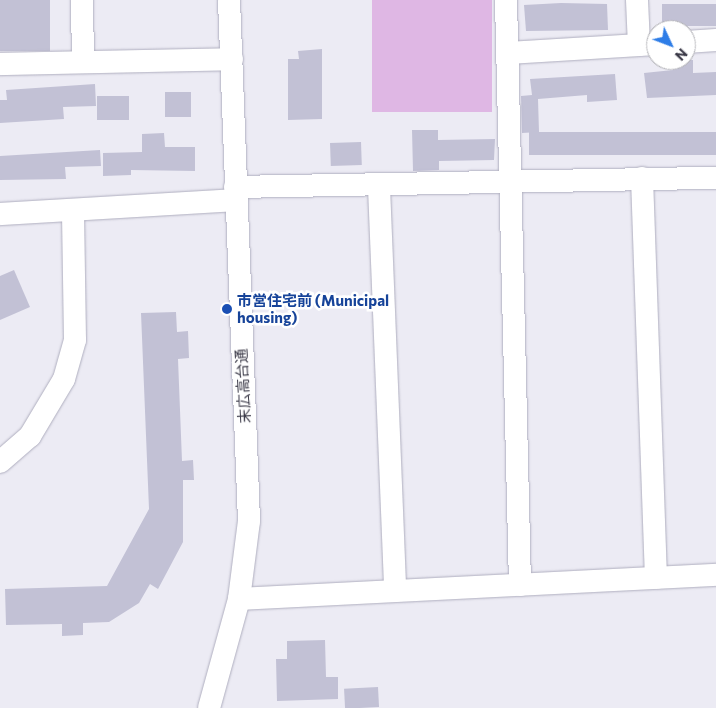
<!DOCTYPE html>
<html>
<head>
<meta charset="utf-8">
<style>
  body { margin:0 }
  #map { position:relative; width:716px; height:708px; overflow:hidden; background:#ecebf4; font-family:Commissioner,"Noto Sans JP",sans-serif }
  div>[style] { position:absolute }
  .green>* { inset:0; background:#dfb7e4; transform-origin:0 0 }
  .building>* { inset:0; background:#c2c1d5; transform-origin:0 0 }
  .roads { filter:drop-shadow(0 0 1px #afaebf) drop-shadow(0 0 1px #afaebf) }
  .minor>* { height:22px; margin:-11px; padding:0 11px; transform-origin:11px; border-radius:11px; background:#fff }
  .dots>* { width:14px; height:14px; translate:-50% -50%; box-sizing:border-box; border:2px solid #fff; border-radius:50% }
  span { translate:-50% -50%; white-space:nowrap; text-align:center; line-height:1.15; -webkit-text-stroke:5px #fff; paint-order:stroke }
  .transit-label { font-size:15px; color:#164399; font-weight:700 }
  .left { translate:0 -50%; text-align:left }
  .street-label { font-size:15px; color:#3a3947 }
  .north { position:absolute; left:646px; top:20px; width:50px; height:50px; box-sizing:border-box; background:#fff; border:1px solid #b0b0b5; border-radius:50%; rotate:133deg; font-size:14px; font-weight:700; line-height:20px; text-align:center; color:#3a3947 }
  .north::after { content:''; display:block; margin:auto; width:18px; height:22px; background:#2e7de7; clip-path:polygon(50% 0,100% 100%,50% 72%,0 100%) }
</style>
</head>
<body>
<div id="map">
  <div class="green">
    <div style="left:372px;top:0;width:120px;height:112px"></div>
  </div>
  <div class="building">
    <div style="left:0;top:0;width:50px;height:51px"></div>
    <div style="clip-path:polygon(561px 3px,607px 4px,608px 30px,526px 31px,524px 5px)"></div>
    <div style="left:716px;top:4px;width:22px;height:54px;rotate:90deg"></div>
    <div style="clip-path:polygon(322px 49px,322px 119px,288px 120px,288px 59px,299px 59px,298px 51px)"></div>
    <div style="clip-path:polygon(672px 60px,693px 60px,693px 73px,716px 72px,716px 95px,647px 98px,644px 73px,673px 70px)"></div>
    <div style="clip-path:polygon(615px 74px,617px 100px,587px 102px,587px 95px,538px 99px,539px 132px,522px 133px,521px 96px,532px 95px,530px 79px)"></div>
    <div style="clip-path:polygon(95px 84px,96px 106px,63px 107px,64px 119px,0 123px,0 100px,7px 100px,6px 90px)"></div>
    <div style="left:191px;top:92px;width:25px;height:26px;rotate:90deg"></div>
    <div style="left:97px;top:96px;width:32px;height:24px"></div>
    <div style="clip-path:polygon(412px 130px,438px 130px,438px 140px,495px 139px,494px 160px,439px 161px,439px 170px,413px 171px)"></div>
    <div style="left:716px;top:132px;width:23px;height:187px;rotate:90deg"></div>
    <div style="clip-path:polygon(164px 133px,165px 147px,195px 147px,195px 171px,131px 170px,131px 175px,103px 176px,103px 153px,142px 152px,142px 134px)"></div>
    <div style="left:361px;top:142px;width:23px;height:31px;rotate:88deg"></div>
    <div style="clip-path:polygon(100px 150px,101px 166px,65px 167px,66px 179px,0 180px,0 156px)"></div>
    <div style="clip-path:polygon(14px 270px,30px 307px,0 320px,0 276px)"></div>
    <div style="clip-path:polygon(176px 312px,177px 332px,188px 331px,189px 358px,178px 359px,182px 461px,193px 460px,194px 480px,183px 480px,183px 542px,158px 589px,150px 584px,139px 603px,109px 622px,83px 623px,83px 635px,62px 636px,62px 624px,6px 625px,5px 589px,107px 586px,149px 509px,141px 313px)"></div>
    <div style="clip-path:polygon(325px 640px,326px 677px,338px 677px,338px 699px,277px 701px,276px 659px,287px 659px,287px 641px)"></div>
    <div style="left:378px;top:687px;width:20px;height:34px;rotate:87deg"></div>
  </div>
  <div class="roads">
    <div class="minor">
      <div style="left:82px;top:0;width:62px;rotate:89.1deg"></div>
      <div style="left:506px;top:0;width:585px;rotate:88.63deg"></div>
      <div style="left:637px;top:0;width:45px;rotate:87.5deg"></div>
      <div style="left:686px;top:42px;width:30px;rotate:-4deg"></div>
      <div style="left:508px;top:53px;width:148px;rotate:-3.5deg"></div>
      <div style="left:0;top:64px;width:232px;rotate:-1.2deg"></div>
      <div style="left:642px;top:178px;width:400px;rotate:88deg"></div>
      <div style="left:235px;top:187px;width:481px;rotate:-1.1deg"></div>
      <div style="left:379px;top:187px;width:404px;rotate:87.7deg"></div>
      <div style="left:0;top:214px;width:235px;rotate:-3.4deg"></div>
      <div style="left:0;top:462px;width:40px;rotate:-41deg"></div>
      <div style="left:30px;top:436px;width:66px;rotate:-59.2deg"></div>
      <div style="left:64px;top:379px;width:41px;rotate:-74.2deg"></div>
      <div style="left:75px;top:340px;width:130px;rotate:-90.9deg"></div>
      <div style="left:239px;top:599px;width:478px;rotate:-2.9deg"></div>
      <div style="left:209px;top:708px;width:113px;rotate:-74.6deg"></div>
      <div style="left:239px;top:599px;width:79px;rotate:-82.7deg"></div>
      <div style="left:249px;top:521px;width:521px;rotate:-92.2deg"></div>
    </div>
  </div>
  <div class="dots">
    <div style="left:227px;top:309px;background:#1a4fb4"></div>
  </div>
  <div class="transit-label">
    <span class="left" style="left:237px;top:309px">市営住宅前 (Municipal<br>housing)</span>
  </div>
  <div class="street-label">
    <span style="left:243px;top:386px;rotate:-93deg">末広高台通</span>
  </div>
  <div class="north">N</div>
</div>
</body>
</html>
